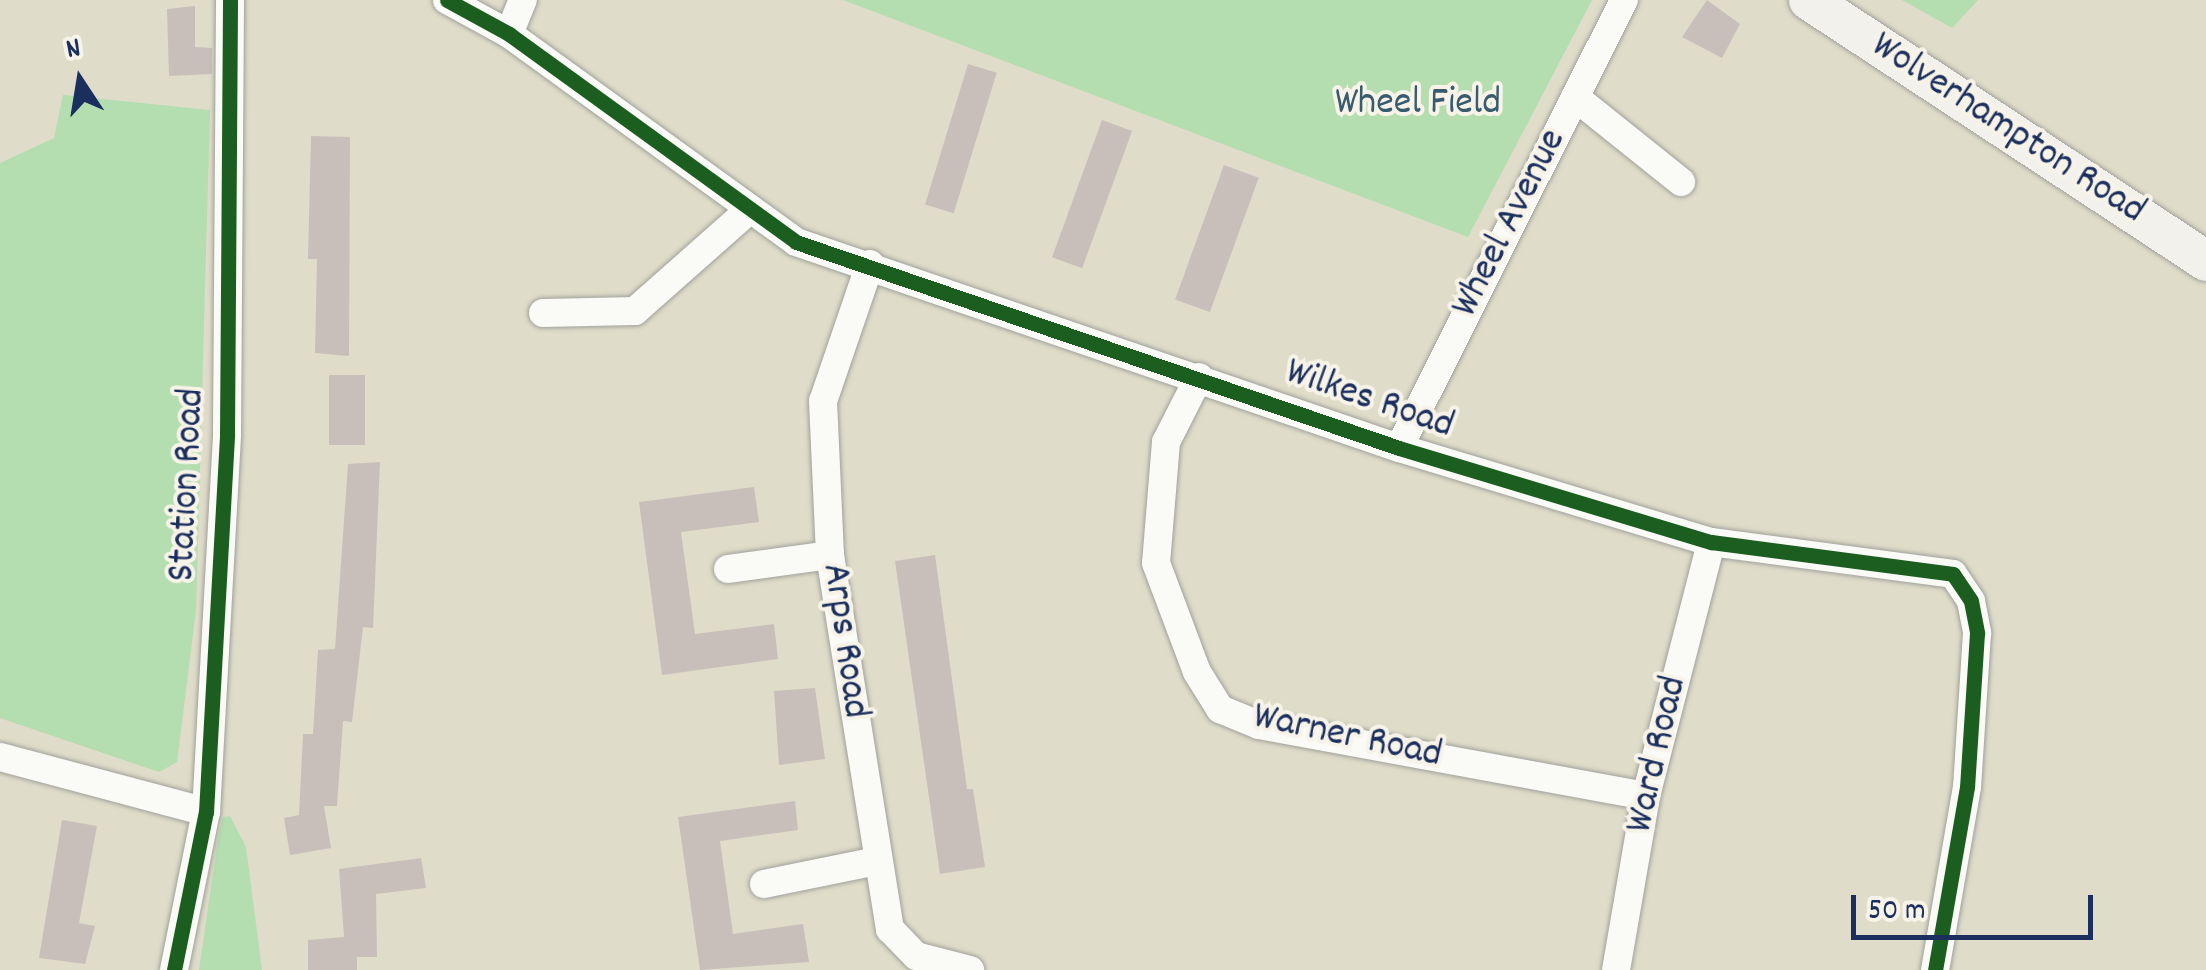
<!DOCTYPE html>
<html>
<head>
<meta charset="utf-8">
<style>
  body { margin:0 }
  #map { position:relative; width:2206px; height:970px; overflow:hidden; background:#dfdcc9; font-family:Dekko,sans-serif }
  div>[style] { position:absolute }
  .green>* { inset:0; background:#b4ddb0 }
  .building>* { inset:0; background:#c8bfbb; transform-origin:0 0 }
  .roads { filter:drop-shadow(0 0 2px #a0a19c) drop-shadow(0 0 2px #a0a19c) }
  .street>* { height:28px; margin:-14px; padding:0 14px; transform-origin:14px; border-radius:14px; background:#fafaf7 }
  .secondary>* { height:40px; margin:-20px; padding:0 20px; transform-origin:20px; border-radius:20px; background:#f3f1ec }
  .cycleway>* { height:15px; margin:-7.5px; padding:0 7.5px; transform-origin:7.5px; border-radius:7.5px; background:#1b5e20 }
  span { translate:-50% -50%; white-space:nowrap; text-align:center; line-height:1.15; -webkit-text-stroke:8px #f7f3e8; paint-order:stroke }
  .park-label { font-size:40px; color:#385b6e }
  .street-label { font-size:40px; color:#1b2f5e }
  .north { position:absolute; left:30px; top:30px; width:100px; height:100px; -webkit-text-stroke:8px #f7f3e8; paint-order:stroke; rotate:348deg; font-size:28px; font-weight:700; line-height:40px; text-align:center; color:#1b2f5e }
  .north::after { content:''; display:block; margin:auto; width:35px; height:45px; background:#1b2f5e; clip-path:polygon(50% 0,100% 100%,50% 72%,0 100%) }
  .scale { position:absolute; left:1851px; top:895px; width:242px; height:45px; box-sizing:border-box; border:5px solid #1b2f5e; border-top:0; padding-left:12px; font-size:30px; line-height:35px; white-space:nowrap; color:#1b2f5e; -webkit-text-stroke:8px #f7f3e8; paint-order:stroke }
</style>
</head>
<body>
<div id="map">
  <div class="green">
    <div style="clip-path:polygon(843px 0,1592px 0,1468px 237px)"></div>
    <div style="clip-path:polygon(1902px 0,1978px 0,1952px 28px)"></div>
    <div style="clip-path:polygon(63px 95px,210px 110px,196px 610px,177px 762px,159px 772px,0 718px,0 163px,54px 138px)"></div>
    <div style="clip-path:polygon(230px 816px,246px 847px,262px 970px,199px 970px,219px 832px,223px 817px)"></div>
  </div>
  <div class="building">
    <div style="clip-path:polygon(1707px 0,1740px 24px,1722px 58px,1682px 37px)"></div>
    <div style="clip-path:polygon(195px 6px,195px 47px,212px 48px,212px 74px,169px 76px,167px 9px)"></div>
    <div style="left:968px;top:64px;width:30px;height:147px;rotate:17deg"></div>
    <div style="left:1102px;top:120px;width:32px;height:146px;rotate:20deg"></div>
    <div style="clip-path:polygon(311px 136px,350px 137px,349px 356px,315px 353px,317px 259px,308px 259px)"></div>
    <div style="left:1224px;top:165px;width:37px;height:143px;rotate:20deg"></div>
    <div style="left:329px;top:375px;width:36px;height:70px"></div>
    <div style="clip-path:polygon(380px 462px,373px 628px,363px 627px,352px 722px,343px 721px,337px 806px,324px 806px,331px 848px,290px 855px,284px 818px,299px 815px,303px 734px,313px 734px,318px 650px,335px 649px,348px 464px)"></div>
    <div style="clip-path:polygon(754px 487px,759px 522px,681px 532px,695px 634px,774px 624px,778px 659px,662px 675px,639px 502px)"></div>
    <div style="clip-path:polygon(935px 555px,967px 789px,973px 789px,985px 867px,940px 874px,895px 561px)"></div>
    <div style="clip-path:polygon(815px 688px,825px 759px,779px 765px,774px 691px)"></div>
    <div style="clip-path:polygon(795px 801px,798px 830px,720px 841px,733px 934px,803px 924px,809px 962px,700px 970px,678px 817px)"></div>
    <div style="clip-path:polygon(62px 820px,97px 826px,79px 923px,95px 926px,85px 964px,39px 958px)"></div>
    <div style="clip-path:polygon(421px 858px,426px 888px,376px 894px,377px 957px,357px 957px,357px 970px,308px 970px,308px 940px,344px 937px,339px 869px)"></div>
  </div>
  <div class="roads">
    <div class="street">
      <div style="left:447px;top:0;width:71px;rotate:28.7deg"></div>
      <div style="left:509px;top:34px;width:354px;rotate:35.9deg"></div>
      <div style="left:796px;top:242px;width:637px;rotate:18.86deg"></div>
      <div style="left:1399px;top:448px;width:326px;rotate:16.8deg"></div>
      <div style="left:1711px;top:542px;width:244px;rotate:7.5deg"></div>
      <div style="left:1953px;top:574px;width:32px;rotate:56deg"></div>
      <div style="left:1971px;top:601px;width:33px;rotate:79deg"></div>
      <div style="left:1977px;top:633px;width:154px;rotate:93.7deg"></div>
      <div style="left:1967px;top:787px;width:186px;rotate:99.9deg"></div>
      <div style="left:509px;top:34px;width:37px;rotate:-68deg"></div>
      <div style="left:1575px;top:97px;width:136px;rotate:38.7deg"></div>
      <div style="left:870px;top:264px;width:145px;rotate:108.9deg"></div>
      <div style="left:823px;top:401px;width:154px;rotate:87.4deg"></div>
      <div style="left:830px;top:555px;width:379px;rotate:80.9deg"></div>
      <div style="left:890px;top:929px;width:37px;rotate:46deg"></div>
      <div style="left:916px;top:956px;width:56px;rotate:14.5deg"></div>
      <div style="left:543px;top:313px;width:92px;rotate:-1.2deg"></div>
      <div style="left:635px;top:311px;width:152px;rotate:-41.5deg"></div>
      <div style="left:1199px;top:377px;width:73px;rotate:116.9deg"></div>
      <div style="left:1166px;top:442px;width:121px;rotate:94.7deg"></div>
      <div style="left:1156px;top:563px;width:116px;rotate:69.4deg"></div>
      <div style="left:1197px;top:672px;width:44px;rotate:58.1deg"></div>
      <div style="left:1220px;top:709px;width:42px;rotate:22.3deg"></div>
      <div style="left:1259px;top:725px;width:393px;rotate:10.4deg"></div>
      <div style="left:1399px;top:448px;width:501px;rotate:-63.33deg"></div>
      <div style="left:728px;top:569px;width:103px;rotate:-7.8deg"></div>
      <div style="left:0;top:757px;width:213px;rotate:14.9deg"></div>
      <div style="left:764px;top:884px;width:115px;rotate:-11.5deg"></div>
      <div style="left:174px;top:970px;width:161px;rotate:-78.6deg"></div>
      <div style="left:206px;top:812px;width:379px;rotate:-86.8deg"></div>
      <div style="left:227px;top:434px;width:434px;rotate:-89.6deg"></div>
      <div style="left:1616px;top:970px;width:177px;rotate:-80.2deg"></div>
      <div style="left:1646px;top:796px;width:262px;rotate:-75.6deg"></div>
    </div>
    <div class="secondary">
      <div style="left:1809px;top:0;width:475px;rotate:33.3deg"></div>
    </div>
  </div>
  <div class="cycleway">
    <div style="left:447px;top:0;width:71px;rotate:28.7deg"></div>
    <div style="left:509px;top:34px;width:354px;rotate:35.9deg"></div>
    <div style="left:796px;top:242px;width:637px;rotate:18.86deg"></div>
    <div style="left:1399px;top:448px;width:326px;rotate:16.8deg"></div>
    <div style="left:1711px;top:542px;width:244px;rotate:7.5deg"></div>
    <div style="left:1953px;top:574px;width:32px;rotate:56deg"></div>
    <div style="left:1971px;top:601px;width:33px;rotate:79deg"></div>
    <div style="left:1977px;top:633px;width:154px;rotate:93.7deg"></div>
    <div style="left:1967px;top:787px;width:186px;rotate:99.9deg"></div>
    <div style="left:174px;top:970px;width:161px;rotate:-78.6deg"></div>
    <div style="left:206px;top:812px;width:379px;rotate:-86.8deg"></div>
    <div style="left:227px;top:434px;width:434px;rotate:-89.6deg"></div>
  </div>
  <div class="park-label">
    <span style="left:1418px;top:105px">Wheel Field</span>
  </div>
  <div class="street-label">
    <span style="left:2007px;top:130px;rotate:33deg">Wolverhampton Road</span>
    <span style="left:1511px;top:224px;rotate:-63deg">Wheel Avenue</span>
    <span style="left:1369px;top:401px;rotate:19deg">Wilkes Road</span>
    <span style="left:189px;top:485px;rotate:-87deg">Station Road</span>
    <span style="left:843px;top:641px;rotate:82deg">Arps Road</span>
    <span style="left:1347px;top:738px;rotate:12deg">Warner Road</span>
    <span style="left:1659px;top:755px;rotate:-77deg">Ward Road</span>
  </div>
  <div class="north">N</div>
  <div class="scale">50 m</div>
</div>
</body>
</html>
